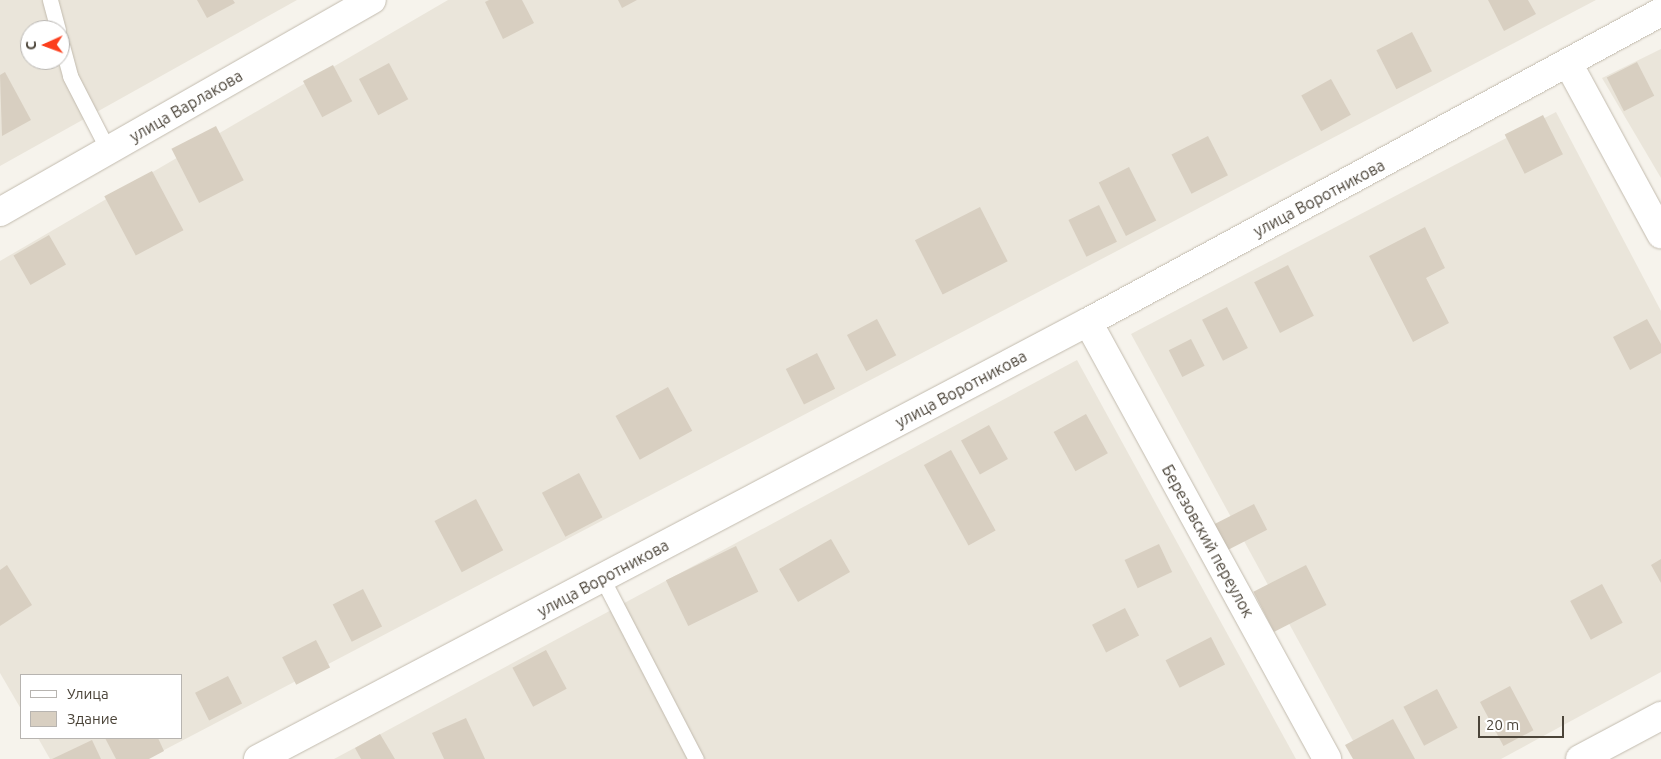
<!DOCTYPE html>
<html>
<head>
<meta charset="utf-8">
<style>
  body { margin:0 }
  #map { position:relative; width:1661px; height:759px; overflow:hidden; background:#f6f3ec; font-family:Ubuntu,sans-serif }
  div>[style] { position:absolute }
  .residential>* { inset:0; background:#eae5da }
  .building>* { inset:0; background:#d8cfc1; transform-origin:0 0 }
  .roads { filter:drop-shadow(0 0 1px #c2bbae) drop-shadow(0 0 1px #c2bbae) }
  .service>* { height:15px; margin:-7.5px; padding:0 7.5px; transform-origin:7.5px; border-radius:7.5px; background:#fff }
  .minor>* { height:28px; margin:-14px; padding:0 14px; transform-origin:14px; border-radius:14px; background:#fff }
  span { translate:-50% -50%; white-space:nowrap; text-align:center; line-height:1.15; -webkit-text-stroke:4px #fff; paint-order:stroke }
  .street-label { font-size:16px; color:#4b4439 }
  .legend { position:absolute; left:20px; top:674px; width:162px; height:65px; box-sizing:border-box; background:#fff; border:1px solid #b7b4b0; margin:0; padding:6px 9px; list-style:none; font-size:15px; color:#4b4439 }
  .legend li { display:flex; align-items:center; gap:10px; height:25px }
  .legend b { width:25px; border:1px solid #b7b4b0 }
  .north { position:absolute; left:20px; top:20px; width:50px; height:50px; box-sizing:border-box; background:#fff; border:1px solid #b7b4b0; border-radius:50%; rotate:268deg; font-size:14px; font-weight:700; line-height:20px; text-align:center; color:#4b4439 }
  .north::after { content:''; display:block; margin:auto; width:18px; height:22px; background:#fc3f1d; clip-path:polygon(50% 0,100% 100%,50% 72%,0 100%) }
  .scale { position:absolute; left:1478px; top:716px; width:86px; height:22px; box-sizing:border-box; border:2px solid #4b4439; border-top:0; padding-left:6px; font-size:15px; line-height:18px; white-space:nowrap; color:#4b4439; -webkit-text-stroke:4px #fff; paint-order:stroke }
</style>
</head>
<body>
<div id="map">
  <div class="residential">
    <div style="clip-path:polygon(evenodd,0 0,297px 0,0 166px,0 0,30px 30px,60px 30px,60px 60px,30px 60px,30px 30px)"></div>
    <div style="clip-path:polygon(448px 0,1596px 0,147px 759px,50px 759px,38px 738px,181px 738px,181px 675px,21px 675px,21px 709px,0 673px,0 261px)"></div>
    <div style="clip-path:polygon(1661px 49px,1661px 178px,1602px 78px)"></div>
    <div style="clip-path:polygon(1556px 112px,1661px 311px,1661px 672px,1501px 759px,1363px 759px,1131px 334px)"></div>
    <div style="clip-path:polygon(1077px 360px,1296px 759px,334px 759px)"></div>
  </div>
  <div class="building">
    <div style="clip-path:polygon(197px 0,233px 0,235px 3px,207px 18px)"></div>
    <div style="clip-path:polygon(489px 0,522px 0,534px 23px,503px 39px,485px 2px)"></div>
    <div style="clip-path:polygon(618px 0,637px 0,622px 8px)"></div>
    <div style="clip-path:polygon(1488px 0,1528px 0,1536px 14px,1504px 31px)"></div>
    <div style="left:1412px;top:32px;width:44px;height:40px;rotate:63deg"></div>
    <div style="left:1637px;top:62px;width:38px;height:34px;rotate:63deg"></div>
    <div style="left:389px;top:63px;width:41px;height:34px;rotate:62deg"></div>
    <div style="left:333px;top:65px;width:41px;height:34px;rotate:62deg"></div>
    <div style="clip-path:polygon(5px 72px,31px 120px,2px 136px,0 75px)"></div>
    <div style="left:1331px;top:79px;width:41px;height:34px;rotate:61deg"></div>
    <div style="left:1543px;top:115px;width:44px;height:43px;rotate:63deg"></div>
    <div style="left:216px;top:126px;width:61px;height:50px;rotate:63deg"></div>
    <div style="left:1208px;top:136px;width:44px;height:41px;rotate:63deg"></div>
    <div style="left:1129px;top:167px;width:60px;height:34px;rotate:63deg"></div>
    <div style="left:152px;top:171px;width:67px;height:54px;rotate:62deg"></div>
    <div style="left:1099px;top:205px;width:41px;height:34px;rotate:64deg"></div>
    <div style="left:980px;top:207px;width:61px;height:73px;rotate:63deg"></div>
    <div style="clip-path:polygon(1425px 227px,1445px 268px,1426px 278px,1449px 323px,1413px 342px,1369px 256px)"></div>
    <div style="left:49px;top:235px;width:34px;height:41px;rotate:60deg"></div>
    <div style="left:1288px;top:265px;width:57px;height:38px;rotate:63deg"></div>
    <div style="left:1227px;top:307px;width:46px;height:28px;rotate:63deg"></div>
    <div style="left:877px;top:319px;width:41px;height:34px;rotate:62deg"></div>
    <div style="clip-path:polygon(1647px 319px,1661px 344px,1661px 353px,1630px 370px,1613px 337px)"></div>
    <div style="left:1191px;top:339px;width:30px;height:25px;rotate:63deg"></div>
    <div style="left:817px;top:353px;width:40px;height:35px;rotate:63deg"></div>
    <div style="left:668px;top:387px;width:50px;height:60px;rotate:61deg"></div>
    <div style="left:1086px;top:414px;width:45px;height:37px;rotate:61deg"></div>
    <div style="left:989px;top:425px;width:39px;height:32px;rotate:61deg"></div>
    <div style="left:951px;top:450px;width:92px;height:31px;rotate:61deg"></div>
    <div style="left:579px;top:473px;width:50px;height:42px;rotate:62deg"></div>
    <div style="left:476px;top:499px;width:58px;height:47px;rotate:62deg"></div>
    <div style="left:1254px;top:504px;width:29px;height:48px;rotate:63deg"></div>
    <div style="left:831px;top:539px;width:38px;height:60px;rotate:60deg"></div>
    <div style="left:1159px;top:544px;width:31px;height:38px;rotate:65deg"></div>
    <div style="left:736px;top:546px;width:51px;height:78px;rotate:64deg"></div>
    <div style="clip-path:polygon(1661px 559px,1661px 583px,1651px 565px)"></div>
    <div style="clip-path:polygon(7px 565px,32px 605px,0 626px,0 570px)"></div>
    <div style="left:1306px;top:565px;width:45px;height:59px;rotate:63deg"></div>
    <div style="left:1602px;top:584px;width:44px;height:36px;rotate:62deg"></div>
    <div style="left:363px;top:589px;width:42px;height:34px;rotate:63deg"></div>
    <div style="left:1125px;top:608px;width:31px;height:37px;rotate:63deg"></div>
    <div style="left:1211px;top:637px;width:31px;height:51px;rotate:63deg"></div>
    <div style="left:316px;top:640px;width:31px;height:38px;rotate:63deg"></div>
    <div style="left:546px;top:650px;width:44px;height:38px;rotate:62deg"></div>
    <div style="left:228px;top:676px;width:31px;height:37px;rotate:63deg"></div>
    <div style="left:1510px;top:686px;width:50px;height:34px;rotate:62deg"></div>
    <div style="left:1437px;top:689px;width:44px;height:38px;rotate:62deg"></div>
    <div style="clip-path:polygon(466px 718px,485px 759px,444px 759px,432px 733px)"></div>
    <div style="clip-path:polygon(1393px 719px,1415px 759px,1353px 759px,1345px 745px)"></div>
    <div style="clip-path:polygon(380px 734px,395px 759px,361px 759px,355px 748px)"></div>
    <div style="clip-path:polygon(105px 738px,158px 738px,164px 751px,149px 759px,116px 759px)"></div>
    <div style="clip-path:polygon(92px 740px,101px 759px,52px 759px)"></div>
  </div>
  <div class="roads">
    <div class="service">
      <div style="left:50px;top:0;width:31px;rotate:75deg"></div>
      <div style="left:60px;top:38px;width:39px;rotate:75deg"></div>
      <div style="left:70px;top:76px;width:83px;rotate:62.8deg"></div>
      <div style="left:602px;top:578px;width:204px;rotate:62.6deg"></div>
    </div>
    <div class="minor">
      <div style="left:1568px;top:63px;width:195px;rotate:61.5deg"></div>
      <div style="left:0;top:212px;width:428px;rotate:-29.7deg"></div>
      <div style="left:1088px;top:322px;width:498px;rotate:61.3deg"></div>
      <div style="left:258px;top:759px;width:938px;rotate:-27.77deg"></div>
      <div style="left:1088px;top:322px;width:651px;rotate:-28.41deg"></div>
      <div style="left:1580px;top:759px;width:92px;rotate:-28deg"></div>
    </div>
  </div>
  <div class="street-label">
    <span style="left:186px;top:106px;rotate:-30deg">улица Варлакова</span>
    <span style="left:1319px;top:198px;rotate:-28deg">улица Воротникова</span>
    <span style="left:961px;top:389px;rotate:-28deg">улица Воротникова</span>
    <span style="left:1208px;top:541px;rotate:61deg">Березовский переулок</span>
    <span style="left:603px;top:578px;rotate:-28deg">улица Воротникова</span>
  </div>
  <ul class="legend">
  <li><b style="height:6px;background:#fff"></b>Улица</li>
  <li><b style="height:14px;background:#d8cfc1"></b>Здание</li>
  </ul>
  <div class="north">С</div>
  <div class="scale">20 m</div>
</div>
</body>
</html>
